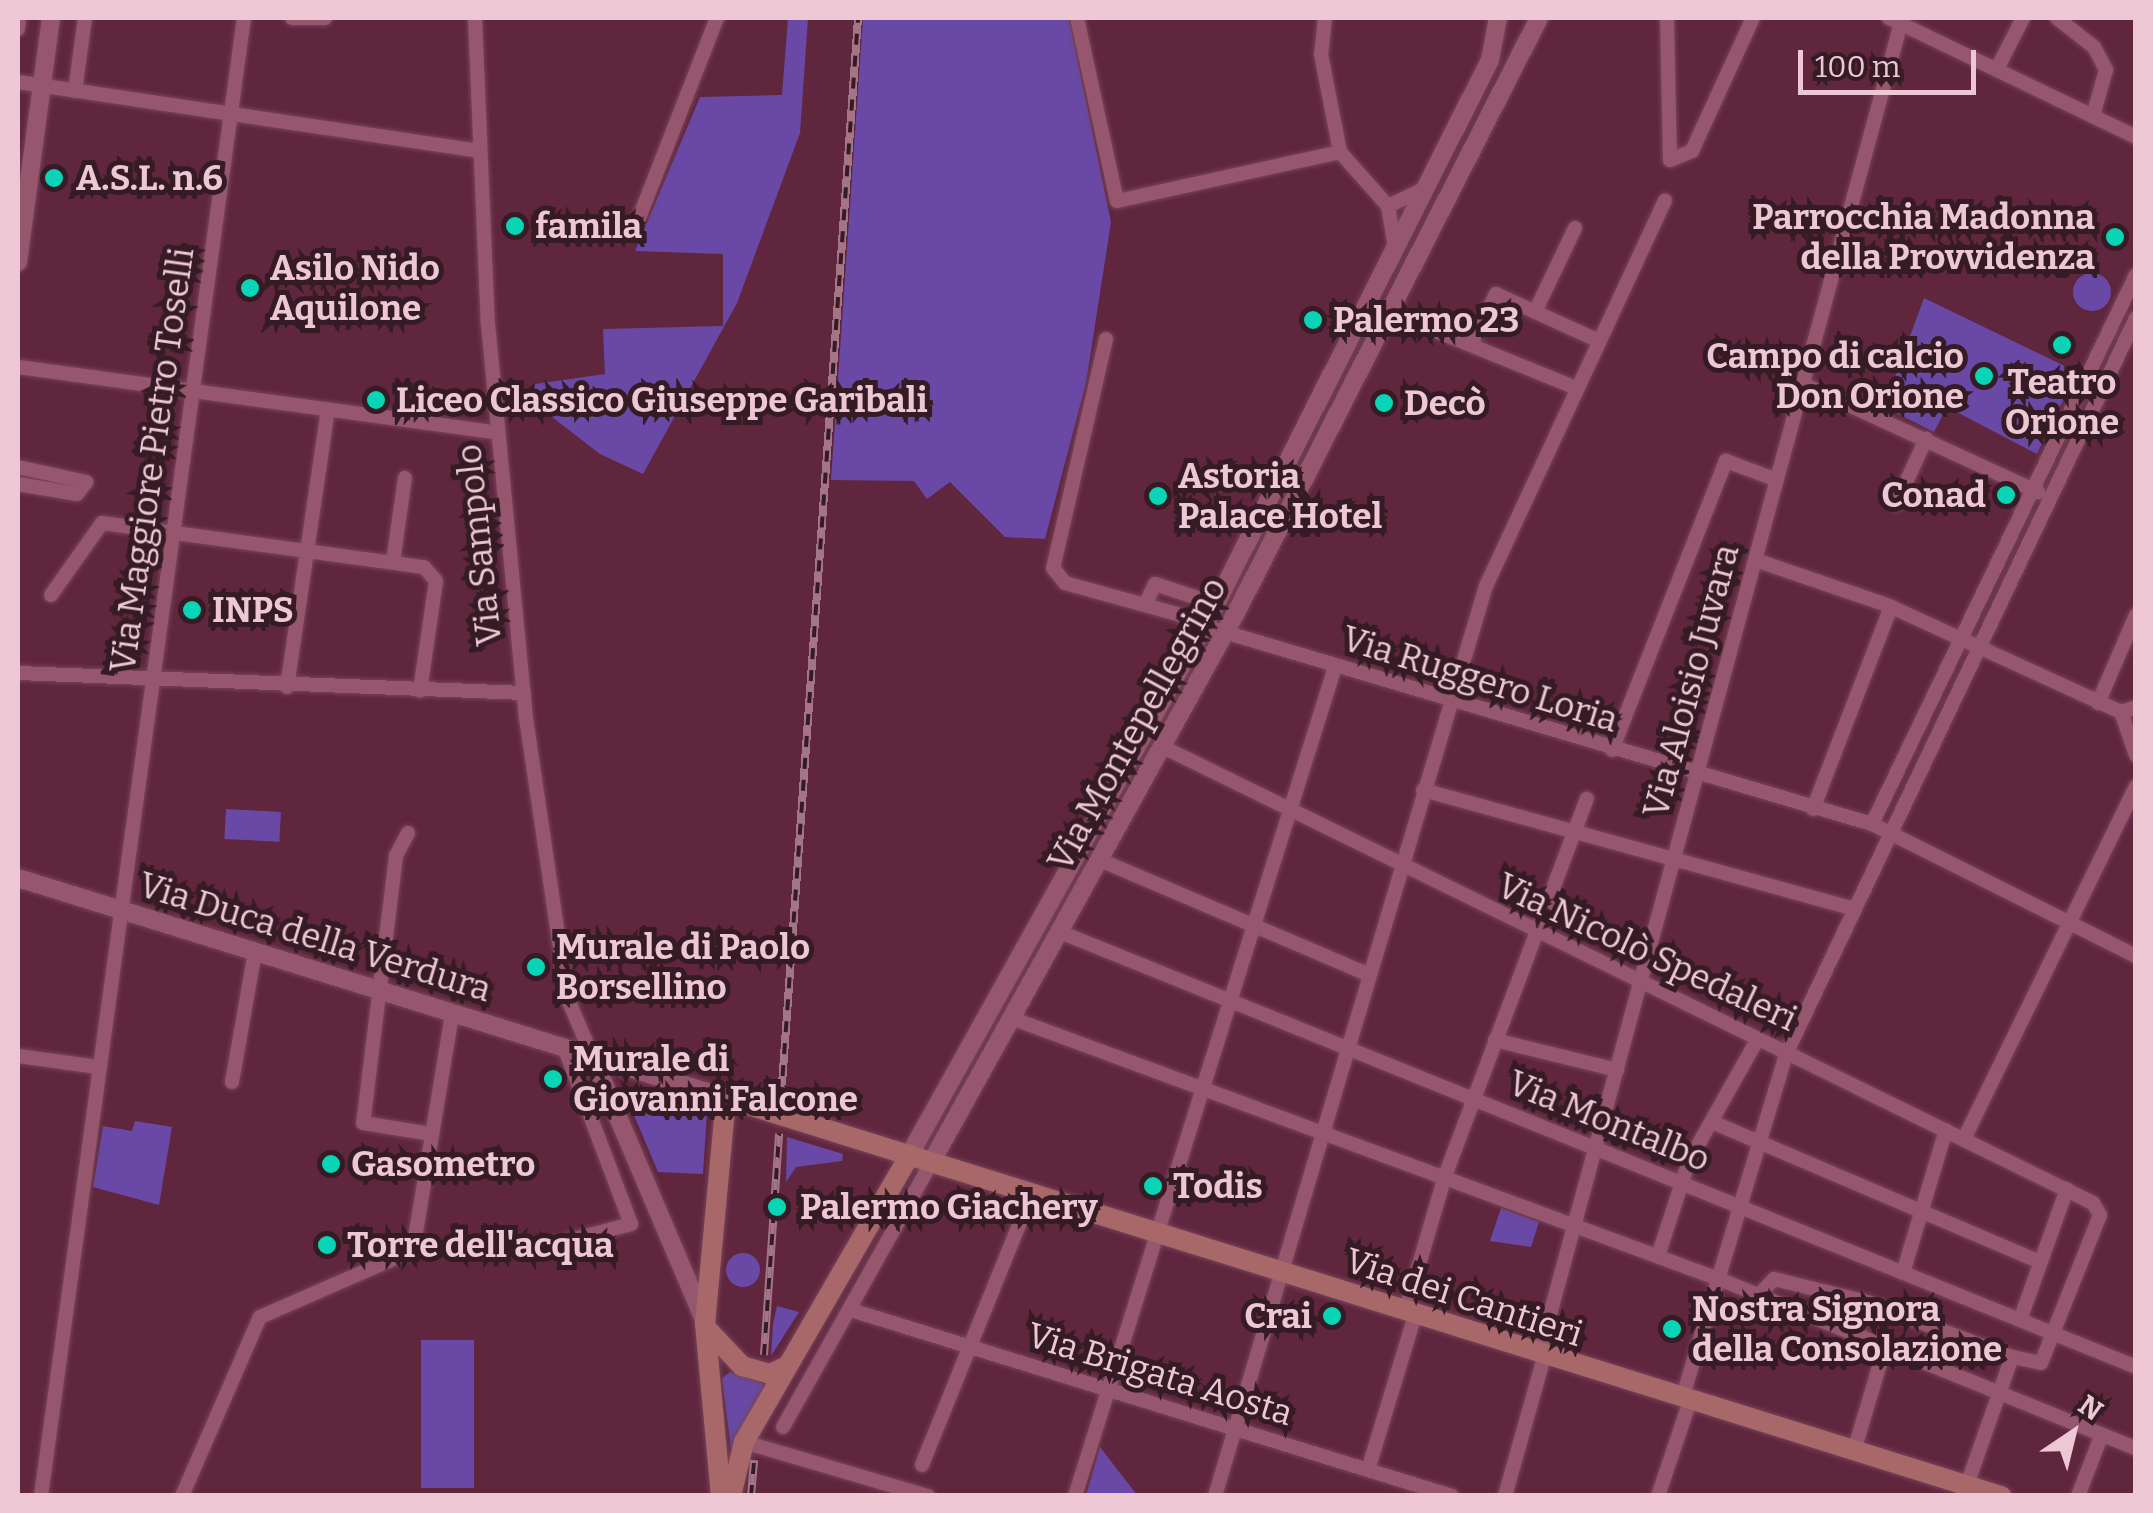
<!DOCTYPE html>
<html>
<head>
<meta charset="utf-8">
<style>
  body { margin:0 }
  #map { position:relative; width:2153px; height:1513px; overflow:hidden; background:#60263e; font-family:Bitter,serif }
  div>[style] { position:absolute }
  .green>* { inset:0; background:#6949a5; transform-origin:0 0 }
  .round { border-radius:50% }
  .roads { filter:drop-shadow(0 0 2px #76445a) drop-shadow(0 0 2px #76445a) }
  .minor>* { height:14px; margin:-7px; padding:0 7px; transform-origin:7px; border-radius:7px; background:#95566e }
  .tertiary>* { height:18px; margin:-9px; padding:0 9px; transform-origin:9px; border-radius:9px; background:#95566e }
  .secondary>* { height:20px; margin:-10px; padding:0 10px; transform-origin:10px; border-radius:10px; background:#a8686a }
  .rail>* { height:8px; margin-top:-4px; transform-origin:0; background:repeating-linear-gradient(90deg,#351b24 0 11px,#a47587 0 22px); box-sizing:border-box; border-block:2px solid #a47587 }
  .dots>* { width:28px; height:28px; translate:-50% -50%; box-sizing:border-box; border:5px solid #351b24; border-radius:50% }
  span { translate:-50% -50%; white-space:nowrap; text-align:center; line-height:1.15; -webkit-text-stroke:10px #351b24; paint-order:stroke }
  .poi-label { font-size:35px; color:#edc8d4; font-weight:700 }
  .left { translate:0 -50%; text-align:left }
  .right { translate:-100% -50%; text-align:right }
  .street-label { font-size:35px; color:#edc8d4 }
  .frame { position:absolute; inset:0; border:20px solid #edc8d4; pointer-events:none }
  .north { position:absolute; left:2023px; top:1383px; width:100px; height:100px; -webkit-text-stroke:8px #351b24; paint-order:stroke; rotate:35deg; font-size:28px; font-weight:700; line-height:40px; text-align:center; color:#edc8d4 }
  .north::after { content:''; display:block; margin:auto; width:35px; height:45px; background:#edc8d4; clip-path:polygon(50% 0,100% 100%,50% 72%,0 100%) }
  .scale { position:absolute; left:1798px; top:50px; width:178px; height:45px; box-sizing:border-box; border:5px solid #edc8d4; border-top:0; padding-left:12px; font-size:30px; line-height:35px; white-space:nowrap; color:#edc8d4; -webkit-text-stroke:8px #351b24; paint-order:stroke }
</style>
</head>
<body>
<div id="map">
  <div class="green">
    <div style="clip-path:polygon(788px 18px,808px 18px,800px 133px,737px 303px,643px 474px,600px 454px,531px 401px,535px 384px,605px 374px,603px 329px,723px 326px,723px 254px,635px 251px,700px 97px,782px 95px)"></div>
    <div style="clip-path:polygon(863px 18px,1069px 18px,1111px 222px,1086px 383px,1045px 539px,1005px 537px,950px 482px,927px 499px,914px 481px,831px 480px)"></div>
    <div class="round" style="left:2073px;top:273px;width:38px;height:38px"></div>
    <div style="clip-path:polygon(1924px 298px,2077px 372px,2037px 454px,1947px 407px,1934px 432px,1884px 407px)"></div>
    <div style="left:226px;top:809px;width:55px;height:30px;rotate:3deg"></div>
    <div style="clip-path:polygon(623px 1089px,707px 1111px,703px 1174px,658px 1172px)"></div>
    <div style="clip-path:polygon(135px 1121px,172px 1127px,159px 1205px,93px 1187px,103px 1126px,132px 1131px)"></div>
    <div style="clip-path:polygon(787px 1137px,843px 1154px,842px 1161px,796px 1167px,786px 1182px)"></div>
    <div style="clip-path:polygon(1501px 1208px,1539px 1222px,1531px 1247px,1490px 1241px)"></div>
    <div class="round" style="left:726px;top:1253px;width:34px;height:34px"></div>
    <div style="clip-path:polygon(777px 1306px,799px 1312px,771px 1356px,773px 1324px)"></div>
    <div style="left:421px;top:1340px;width:53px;height:148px"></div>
    <div style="clip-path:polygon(730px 1372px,765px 1384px,731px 1449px,722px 1378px)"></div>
    <div style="clip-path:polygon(1100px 1447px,1137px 1495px,1086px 1495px)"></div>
  </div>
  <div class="roads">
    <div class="minor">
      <div style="left:292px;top:18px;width:33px"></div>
      <div style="left:475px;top:18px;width:306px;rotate:87.6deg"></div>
      <div style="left:488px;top:324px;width:396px;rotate:84.5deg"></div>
      <div style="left:526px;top:718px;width:282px;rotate:81.6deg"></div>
      <div style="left:567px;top:997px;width:66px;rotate:66.9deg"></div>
      <div style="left:1077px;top:18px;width:187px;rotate:77.7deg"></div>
      <div style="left:1117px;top:201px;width:228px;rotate:-12.4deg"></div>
      <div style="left:1340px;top:152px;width:72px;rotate:48.4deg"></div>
      <div style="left:1325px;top:18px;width:36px;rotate:96deg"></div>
      <div style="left:1321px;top:54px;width:100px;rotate:79deg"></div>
      <div style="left:1667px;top:18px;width:142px;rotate:88.8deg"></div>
      <div style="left:1670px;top:160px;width:24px;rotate:-22deg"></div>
      <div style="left:1692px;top:151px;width:146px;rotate:-65.4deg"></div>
      <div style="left:1889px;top:18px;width:274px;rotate:25.7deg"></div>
      <div style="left:2057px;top:18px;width:47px;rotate:38.1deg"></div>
      <div style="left:2094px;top:47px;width:26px;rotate:62deg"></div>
      <div style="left:2106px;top:70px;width:48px;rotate:105.8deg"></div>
      <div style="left:18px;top:29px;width:11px;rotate:-85deg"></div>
      <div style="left:1997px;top:69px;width:57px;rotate:-63deg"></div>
      <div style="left:18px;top:82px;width:464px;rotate:8.5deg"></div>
      <div style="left:75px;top:91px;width:74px;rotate:-82.2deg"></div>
      <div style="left:1388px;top:206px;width:43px;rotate:80.5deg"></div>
      <div style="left:1388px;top:206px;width:42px;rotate:-25.3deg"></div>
      <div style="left:639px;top:218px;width:215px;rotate:-68.7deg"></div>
      <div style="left:1389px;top:312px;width:202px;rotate:22.1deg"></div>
      <div style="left:1535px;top:312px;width:93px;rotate:-64.5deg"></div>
      <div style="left:1106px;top:339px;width:235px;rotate:103deg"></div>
      <div style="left:1053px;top:568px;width:19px;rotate:51deg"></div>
      <div style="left:1065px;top:583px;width:146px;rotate:15.5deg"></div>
      <div style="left:1471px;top:345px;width:57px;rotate:-63.9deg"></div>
      <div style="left:1496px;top:294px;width:113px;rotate:24.5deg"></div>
      <div style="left:18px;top:367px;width:484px;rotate:7.8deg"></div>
      <div style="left:1803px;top:384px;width:259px;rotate:24.7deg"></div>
      <div style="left:18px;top:467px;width:70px;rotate:12.4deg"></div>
      <div style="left:86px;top:482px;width:15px;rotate:127deg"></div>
      <div style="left:77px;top:494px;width:60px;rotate:-170.4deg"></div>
      <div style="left:1896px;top:504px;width:72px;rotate:-65.2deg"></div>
      <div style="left:1755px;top:560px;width:139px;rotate:18.8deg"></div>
      <div style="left:1887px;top:605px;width:257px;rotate:24.6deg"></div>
      <div style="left:393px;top:562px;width:85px;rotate:-81.9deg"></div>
      <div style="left:51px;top:595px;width:88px;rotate:-54.7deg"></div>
      <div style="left:102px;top:523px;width:325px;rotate:7.8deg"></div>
      <div style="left:424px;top:567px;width:18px;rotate:49deg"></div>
      <div style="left:436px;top:581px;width:111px;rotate:98.3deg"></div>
      <div style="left:1146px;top:603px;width:21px;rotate:-65deg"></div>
      <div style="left:1155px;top:584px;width:64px;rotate:18.2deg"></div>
      <div style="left:1204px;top:626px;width:697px;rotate:16.51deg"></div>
      <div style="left:1872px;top:824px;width:295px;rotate:26.6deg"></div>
      <div style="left:18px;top:673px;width:506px;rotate:2.26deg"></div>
      <div style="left:287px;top:687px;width:280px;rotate:-81.6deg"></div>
      <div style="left:2098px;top:703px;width:96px;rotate:-66.6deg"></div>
      <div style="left:2121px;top:712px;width:46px;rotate:70.8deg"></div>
      <div style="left:2121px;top:712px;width:16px;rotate:-18deg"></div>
      <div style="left:1163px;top:747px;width:1036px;rotate:26.12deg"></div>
      <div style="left:2093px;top:1203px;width:14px;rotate:60deg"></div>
      <div style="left:2100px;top:1215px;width:159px;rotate:111.7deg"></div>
      <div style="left:2041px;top:1363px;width:30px;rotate:-168deg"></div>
      <div style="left:2012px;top:1357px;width:136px;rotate:109.4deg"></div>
      <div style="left:1612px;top:750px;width:311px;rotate:-68.5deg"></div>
      <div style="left:1726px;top:461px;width:54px;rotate:20.4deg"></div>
      <div style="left:1423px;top:790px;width:447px;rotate:15.4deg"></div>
      <div style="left:1813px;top:809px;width:217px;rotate:-68.9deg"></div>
      <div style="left:1872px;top:824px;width:609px;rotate:-64.32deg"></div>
      <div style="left:408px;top:833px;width:26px;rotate:118deg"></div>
      <div style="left:396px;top:856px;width:269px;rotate:97deg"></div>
      <div style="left:363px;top:1123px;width:70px;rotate:9.1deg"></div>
      <div style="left:1100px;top:860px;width:293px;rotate:23.1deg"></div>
      <div style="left:1060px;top:932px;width:1161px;rotate:22.01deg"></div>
      <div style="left:1011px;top:1018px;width:755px;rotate:20.24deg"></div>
      <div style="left:1719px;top:1279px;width:450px;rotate:22.1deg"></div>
      <div style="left:1495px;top:1040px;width:126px;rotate:13.8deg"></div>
      <div style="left:18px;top:1056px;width:81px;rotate:7.8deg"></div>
      <div style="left:232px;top:1082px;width:132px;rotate:-80deg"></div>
      <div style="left:1712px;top:1122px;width:357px;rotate:23.1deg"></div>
      <div style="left:1964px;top:1139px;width:392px;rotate:-64deg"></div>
      <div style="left:552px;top:1245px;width:82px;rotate:-14.9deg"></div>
      <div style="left:631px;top:1224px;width:187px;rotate:-110.7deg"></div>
      <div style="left:1658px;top:1256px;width:100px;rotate:-71.9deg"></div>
      <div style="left:1689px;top:1161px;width:134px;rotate:-60.6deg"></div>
      <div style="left:1903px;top:1273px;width:149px;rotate:-73.3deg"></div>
      <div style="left:1759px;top:1295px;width:22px;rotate:-47deg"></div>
      <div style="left:1774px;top:1279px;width:96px;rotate:13.9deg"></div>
      <div style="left:1867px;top:1302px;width:37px;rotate:109deg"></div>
      <div style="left:1867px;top:1302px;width:155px;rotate:20.8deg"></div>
      <div style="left:851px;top:1310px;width:629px;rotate:17.2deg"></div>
      <div style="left:1405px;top:1312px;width:142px;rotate:-73.6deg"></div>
      <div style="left:1445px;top:1176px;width:403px;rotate:-69.4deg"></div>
      <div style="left:2020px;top:1320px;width:139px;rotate:-70.3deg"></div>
      <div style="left:1539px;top:1355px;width:1380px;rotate:-74.8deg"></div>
      <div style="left:1682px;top:1399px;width:363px;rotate:-73.2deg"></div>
      <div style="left:1787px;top:1052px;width:813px;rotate:-64.57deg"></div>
      <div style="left:783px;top:1427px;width:305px;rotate:-60.7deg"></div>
      <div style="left:744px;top:1442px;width:192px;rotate:16.4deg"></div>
      <div style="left:1854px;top:1451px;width:109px;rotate:-73.4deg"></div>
      <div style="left:922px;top:1465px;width:293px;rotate:-68deg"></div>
      <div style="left:1368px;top:1470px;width:162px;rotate:-73.1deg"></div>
      <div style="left:41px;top:1496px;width:1492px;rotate:-82.18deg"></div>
      <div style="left:182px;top:1496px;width:195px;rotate:-66.5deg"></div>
      <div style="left:260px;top:1317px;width:167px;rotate:-23.6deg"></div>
      <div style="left:413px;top:1250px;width:239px;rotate:-80.6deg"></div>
      <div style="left:1075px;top:1496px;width:869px;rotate:-72.59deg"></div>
      <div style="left:1215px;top:1496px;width:949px;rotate:-73.42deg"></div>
      <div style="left:1486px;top:586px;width:425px;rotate:-65.1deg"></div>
      <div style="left:1505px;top:1496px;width:144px;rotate:-74.3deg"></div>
      <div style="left:1658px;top:1496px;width:100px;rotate:-71.4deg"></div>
      <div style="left:2078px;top:1496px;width:66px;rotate:-68.8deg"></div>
    </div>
    <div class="tertiary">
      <div style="left:18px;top:262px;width:246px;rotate:-82.3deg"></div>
      <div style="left:18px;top:878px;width:741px;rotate:17.26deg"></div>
      <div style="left:593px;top:1058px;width:284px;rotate:67deg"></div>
      <div style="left:910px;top:1154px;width:629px;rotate:-60.91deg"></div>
      <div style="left:1216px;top:604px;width:609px;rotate:-63.27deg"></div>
      <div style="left:1490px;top:60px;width:43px;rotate:-79.2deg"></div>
      <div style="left:932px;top:1161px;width:629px;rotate:-60.99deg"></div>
      <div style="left:1237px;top:611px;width:665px;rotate:-63.01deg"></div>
    </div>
    <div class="secondary">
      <div style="left:708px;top:1330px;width:50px;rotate:46.6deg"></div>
      <div style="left:742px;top:1366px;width:29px;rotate:16deg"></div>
      <div style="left:770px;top:1374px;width:19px;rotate:-25deg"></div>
      <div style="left:721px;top:1496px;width:173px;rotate:-95.3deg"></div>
      <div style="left:705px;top:1324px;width:227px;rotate:-84.7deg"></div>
      <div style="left:726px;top:1098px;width:1336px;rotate:17.34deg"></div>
      <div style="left:731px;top:1496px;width:56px;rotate:-76.5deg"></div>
      <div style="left:744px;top:1442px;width:332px;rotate:-60deg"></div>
    </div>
  </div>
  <div class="rail">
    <div style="left:781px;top:1098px;width:1083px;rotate:-85.92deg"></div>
    <div style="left:764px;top:1355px;width:222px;rotate:-86.1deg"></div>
    <div style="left:751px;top:1496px;width:36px;rotate:-85deg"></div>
  </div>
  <div class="dots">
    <div style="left:54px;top:178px;background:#08d5b5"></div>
    <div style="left:515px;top:226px;background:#08d5b5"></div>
    <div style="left:2115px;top:237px;background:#08d5b5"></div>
    <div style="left:250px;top:288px;background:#08d5b5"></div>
    <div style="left:1313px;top:320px;background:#08d5b5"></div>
    <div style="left:2062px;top:345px;background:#08d5b5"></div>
    <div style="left:1984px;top:376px;background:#08d5b5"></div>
    <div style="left:376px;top:400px;background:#08d5b5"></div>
    <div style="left:1384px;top:403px;background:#08d5b5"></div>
    <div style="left:2006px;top:495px;background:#08d5b5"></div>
    <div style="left:1158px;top:496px;background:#08d5b5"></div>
    <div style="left:192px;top:610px;background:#08d5b5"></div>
    <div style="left:536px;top:967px;background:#08d5b5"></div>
    <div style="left:553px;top:1079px;background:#08d5b5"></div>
    <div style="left:331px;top:1164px;background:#08d5b5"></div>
    <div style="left:1153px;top:1186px;background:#08d5b5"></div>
    <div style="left:777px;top:1207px;background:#08d5b5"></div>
    <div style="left:327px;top:1245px;background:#08d5b5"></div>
    <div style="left:1332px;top:1316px;background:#08d5b5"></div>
    <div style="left:1672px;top:1329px;background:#08d5b5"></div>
  </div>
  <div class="poi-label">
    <span class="left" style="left:76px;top:178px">A.S.L. n.6</span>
    <span class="right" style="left:2095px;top:237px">Parrocchia Madonna<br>della Provvidenza</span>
    <span class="left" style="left:535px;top:226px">famila</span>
    <span class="left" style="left:270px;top:288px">Asilo Nido<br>Aquilone</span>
    <span class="left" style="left:1333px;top:320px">Palermo 23</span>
    <span class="right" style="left:1964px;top:376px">Campo di calcio<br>Don Orione</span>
    <span style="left:2062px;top:402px">Teatro<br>Orione</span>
    <span class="left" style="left:396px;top:400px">Liceo Classico Giuseppe Garibali</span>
    <span class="left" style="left:1404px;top:403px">Decò</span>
    <span class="left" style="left:1178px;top:496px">Astoria<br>Palace Hotel</span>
    <span class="right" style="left:1986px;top:495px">Conad</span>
    <span class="left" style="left:212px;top:610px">INPS</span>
    <span class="left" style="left:556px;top:967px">Murale di Paolo<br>Borsellino</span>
    <span class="left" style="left:573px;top:1079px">Murale di<br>Giovanni Falcone</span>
    <span class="left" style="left:351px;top:1164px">Gasometro</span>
    <span class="left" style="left:1173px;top:1186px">Todis</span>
    <span class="left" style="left:800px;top:1207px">Palermo Giachery</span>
    <span class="left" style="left:347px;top:1245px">Torre dell'acqua</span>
    <span class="left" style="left:1692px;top:1329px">Nostra Signora<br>della Consolazione</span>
    <span class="right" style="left:1312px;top:1316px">Crai</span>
  </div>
  <div class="street-label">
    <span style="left:152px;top:460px;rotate:-82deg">Via Maggiore Pietro Toselli</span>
    <span style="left:479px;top:545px;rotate:-96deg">Via Sampolo</span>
    <span style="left:1480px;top:679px;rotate:17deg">Via Ruggero Loria</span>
    <span style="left:1691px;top:681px;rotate:-75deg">Via Aloisio Juvara</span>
    <span style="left:1137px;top:724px;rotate:-61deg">Via Montepellegrino</span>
    <span style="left:315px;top:937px;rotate:17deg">Via Duca della Verdura</span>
    <span style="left:1647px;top:952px;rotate:25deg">Via Nicolò Spedaleri</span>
    <span style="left:1609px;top:1121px;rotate:22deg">Via Montalbo</span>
    <span style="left:1464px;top:1297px;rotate:18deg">Via dei Cantieri</span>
    <span style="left:1160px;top:1374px;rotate:17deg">Via Brigata Aosta</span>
  </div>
  <div class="frame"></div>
  <div class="north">N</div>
  <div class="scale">100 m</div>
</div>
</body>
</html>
